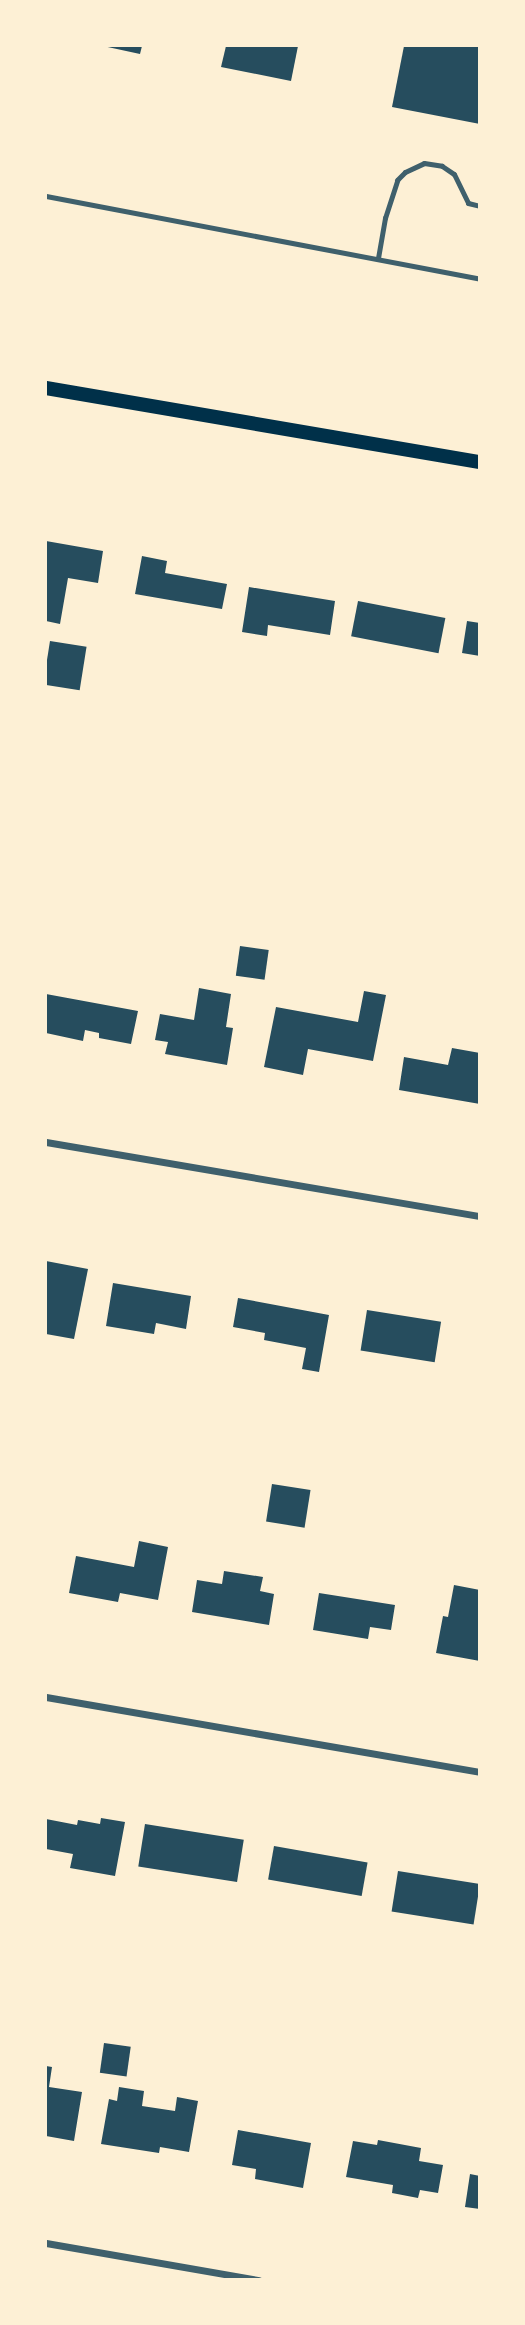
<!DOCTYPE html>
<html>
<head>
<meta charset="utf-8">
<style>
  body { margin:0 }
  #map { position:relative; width:525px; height:2325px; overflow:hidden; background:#fdf0d5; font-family:Cabin,sans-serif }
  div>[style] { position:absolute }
  .building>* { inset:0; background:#264d5e; transform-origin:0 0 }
  .service>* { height:5px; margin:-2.5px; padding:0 2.5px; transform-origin:2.5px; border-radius:2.5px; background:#3f606c }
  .minor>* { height:7px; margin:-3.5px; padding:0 3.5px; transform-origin:3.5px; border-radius:3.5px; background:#3f606c }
  .secondary>* { height:14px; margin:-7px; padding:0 7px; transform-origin:7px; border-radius:7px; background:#003049 }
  span { translate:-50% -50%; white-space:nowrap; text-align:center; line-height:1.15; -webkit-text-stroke:5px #fdf0d5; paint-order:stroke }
  .frame { position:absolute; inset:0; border:47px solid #fdf0d5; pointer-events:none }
</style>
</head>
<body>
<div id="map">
  <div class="building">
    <div style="clip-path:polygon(103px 46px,142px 46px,140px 54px)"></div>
    <div style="clip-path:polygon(226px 46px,298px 46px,291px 81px,221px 67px)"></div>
    <div style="clip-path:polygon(404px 46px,480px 46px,480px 124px,392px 107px)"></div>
    <div style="clip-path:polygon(46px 541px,103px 551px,98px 583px,68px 578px,60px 624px,46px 621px)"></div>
    <div style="clip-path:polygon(142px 556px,167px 561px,165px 573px,227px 584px,222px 609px,135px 594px)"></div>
    <div style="clip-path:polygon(249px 587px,335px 601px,330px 635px,268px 625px,267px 636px,242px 632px)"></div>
    <div style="left:358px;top:601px;width:89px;height:36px;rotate:11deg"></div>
    <div style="clip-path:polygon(467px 621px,480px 623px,480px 656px,462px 653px)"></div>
    <div style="left:50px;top:641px;width:37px;height:44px;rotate:9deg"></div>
    <div style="left:240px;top:946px;width:29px;height:30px;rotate:8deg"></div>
    <div style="clip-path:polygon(199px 988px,231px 994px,226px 1027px,233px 1028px,227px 1065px,165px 1054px,168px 1042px,155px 1040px,160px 1014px,194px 1020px)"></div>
    <div style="clip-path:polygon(364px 991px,386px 995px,373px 1061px,308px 1049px,303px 1075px,264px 1067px,276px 1007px,358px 1022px)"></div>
    <div style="clip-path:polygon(46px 994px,138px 1011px,131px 1044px,99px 1038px,99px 1033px,85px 1030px,83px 1041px,46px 1033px)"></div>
    <div style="clip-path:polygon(452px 1048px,480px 1053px,480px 1104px,399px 1090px,404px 1057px,448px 1065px)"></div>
    <div style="clip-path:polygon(46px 1261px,88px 1269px,74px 1339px,46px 1334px)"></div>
    <div style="clip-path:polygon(113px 1283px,191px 1296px,186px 1329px,156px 1323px,154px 1334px,106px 1326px)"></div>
    <div style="clip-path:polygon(238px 1298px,329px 1315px,319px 1372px,302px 1369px,306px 1348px,264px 1340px,265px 1333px,233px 1327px)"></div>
    <div style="left:367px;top:1310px;width:75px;height:41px;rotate:9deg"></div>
    <div style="left:272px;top:1484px;width:39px;height:38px;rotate:9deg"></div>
    <div style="clip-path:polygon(139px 1541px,168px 1547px,158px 1600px,120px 1593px,118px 1602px,69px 1593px,76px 1556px,134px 1567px)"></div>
    <div style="clip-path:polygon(224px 1571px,263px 1577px,260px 1591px,274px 1594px,269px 1625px,192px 1612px,197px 1580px,222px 1584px)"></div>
    <div style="clip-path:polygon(454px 1585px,480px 1590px,480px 1661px,436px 1653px,443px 1616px,448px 1617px)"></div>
    <div style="clip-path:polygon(319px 1593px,395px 1605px,391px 1630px,370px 1627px,368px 1639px,313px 1630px)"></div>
    <div style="clip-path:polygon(101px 1818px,125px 1822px,115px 1876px,70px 1868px,73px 1854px,46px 1849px,46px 1819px,77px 1825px,78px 1820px,100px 1824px)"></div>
    <div style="left:145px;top:1824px;width:100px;height:43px;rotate:9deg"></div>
    <div style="left:274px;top:1846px;width:95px;height:34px;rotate:10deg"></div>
    <div style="left:398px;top:1871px;width:83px;height:41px;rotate:9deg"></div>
    <div style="left:104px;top:2043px;width:27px;height:30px;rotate:8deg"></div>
    <div style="clip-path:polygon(46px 2066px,52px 2067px,49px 2087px,82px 2092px,74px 2141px,46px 2136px)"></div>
    <div style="clip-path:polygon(119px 2087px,144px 2091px,142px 2106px,175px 2111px,177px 2097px,198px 2101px,189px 2152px,160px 2147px,159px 2153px,101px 2144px,109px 2099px,117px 2101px)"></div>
    <div style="clip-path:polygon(238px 2130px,311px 2143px,303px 2188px,255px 2179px,256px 2169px,232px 2165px)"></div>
    <div style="clip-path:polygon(378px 2140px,421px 2148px,419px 2161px,443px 2165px,438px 2193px,420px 2190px,418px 2198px,392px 2193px,393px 2185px,346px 2177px,353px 2141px,377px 2145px)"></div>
    <div style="clip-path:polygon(470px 2174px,480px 2176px,480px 2209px,465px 2207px)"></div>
  </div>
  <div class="service">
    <div style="left:46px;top:196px;width:442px;rotate:10.8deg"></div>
    <div style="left:378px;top:258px;width:41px;rotate:-80.1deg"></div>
    <div style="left:385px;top:218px;width:40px;rotate:-72deg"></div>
    <div style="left:397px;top:180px;width:11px;rotate:-45deg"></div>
    <div style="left:405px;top:172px;width:21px;rotate:-25deg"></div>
    <div style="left:424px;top:163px;width:18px;rotate:9deg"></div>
    <div style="left:442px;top:166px;width:14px;rotate:34deg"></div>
    <div style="left:454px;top:174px;width:32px;rotate:64deg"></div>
    <div style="left:468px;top:203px;width:12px;rotate:14deg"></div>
  </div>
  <div class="minor">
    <div style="left:46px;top:1142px;width:440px;rotate:9.7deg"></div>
    <div style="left:46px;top:1697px;width:440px;rotate:9.8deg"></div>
    <div style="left:46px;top:2243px;width:216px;rotate:9.9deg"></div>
  </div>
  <div class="secondary">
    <div style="left:46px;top:388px;width:440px;rotate:9.7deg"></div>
  </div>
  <div class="frame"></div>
</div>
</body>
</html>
